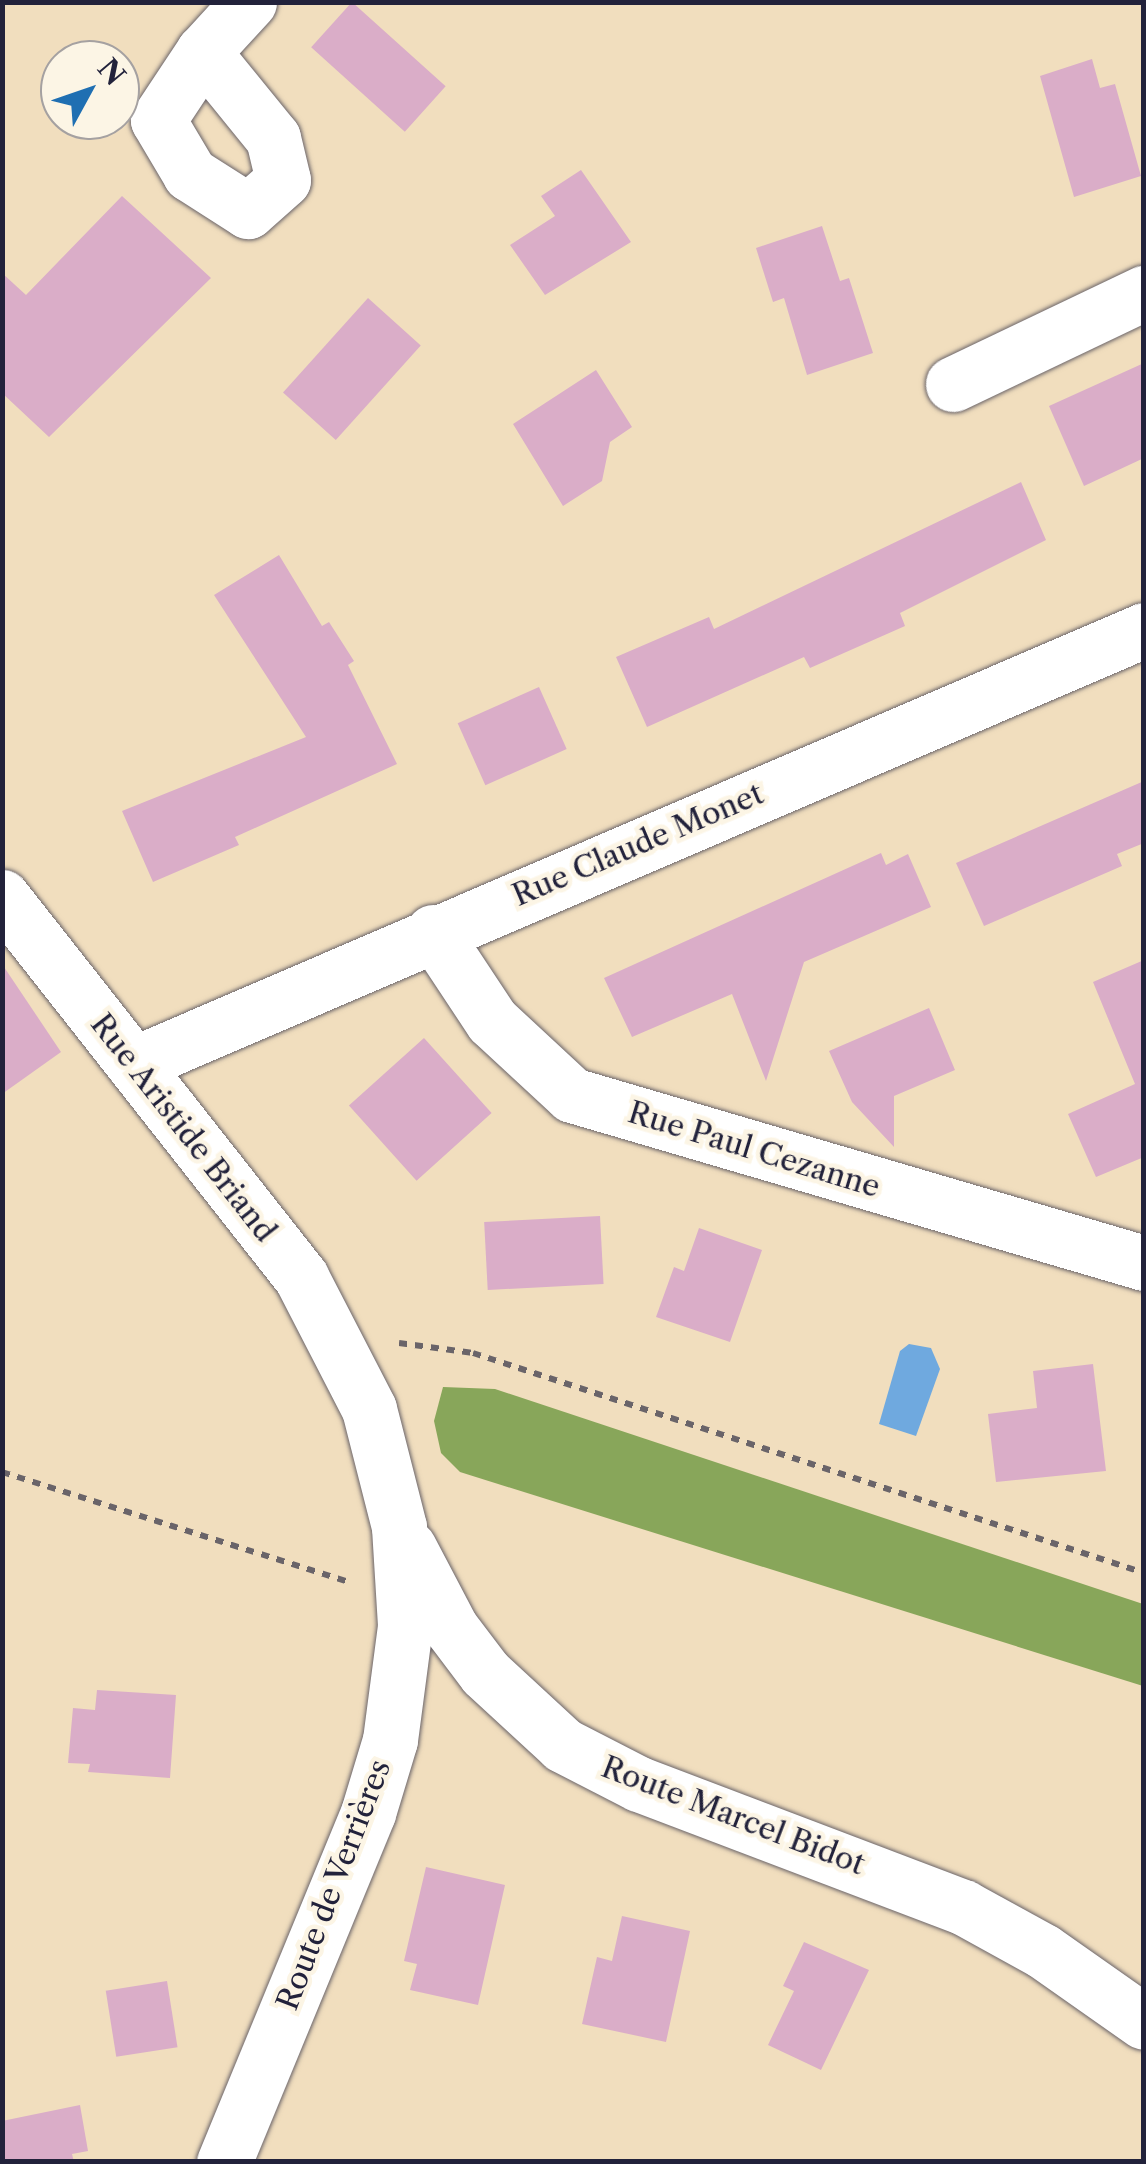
<!DOCTYPE html>
<html>
<head>
<meta charset="utf-8">
<style>
  body { margin:0 }
  #map { position:relative; width:1146px; height:2164px; overflow:hidden; background:#f1debe; font-family:"Libre Caslon Text",serif }
  div>[style] { position:absolute }
  .forest>* { inset:0; background:#88a65a }
  .water>* { inset:0; background:#6fa9df }
  .building>* { inset:0; background:#daadc8; transform-origin:0 0 }
  .path>* { height:6px; margin-top:-3px; transform-origin:0; background:repeating-linear-gradient(90deg,#6a6469 0 8px,transparent 0 16px) }
  .roads { filter:drop-shadow(0 0 2px #6a6469) drop-shadow(0 0 2px #6a6469) }
  .minor>* { height:55px; margin:-27.5px; padding:0 27.5px; transform-origin:27.5px; border-radius:27.5px; background:#fff }
  span { translate:-50% -50%; white-space:nowrap; text-align:center; line-height:1.15; -webkit-text-stroke:9px #fcf5e5; paint-order:stroke }
  .street-label { font-size:30px; color:#22223b }
  .frame { position:absolute; inset:0; border:5px solid #22223b; pointer-events:none }
  .north { position:absolute; left:40px; top:40px; width:100px; height:100px; box-sizing:border-box; background:#fcf5e5; border:2px solid #a5a1a1; border-radius:50%; rotate:50deg; font-size:28px; font-weight:700; line-height:40px; text-align:center; color:#22223b }
  .north::after { content:''; display:block; margin:auto; width:35px; height:45px; background:#1f6fb2; clip-path:polygon(50% 0,100% 100%,50% 72%,0 100%) }
</style>
</head>
<body>
<div id="map">
  <div class="forest">
    <div style="clip-path:polygon(443px 1387px,495px 1389px,1143px 1604px,1143px 1686px,460px 1472px,441px 1453px,434px 1421px)"></div>
  </div>
  <div class="water">
    <div style="clip-path:polygon(909px 1344px,931px 1348px,940px 1369px,916px 1436px,879px 1424px,900px 1351px)"></div>
  </div>
  <div class="building">
    <div style="left:352px;top:2px;width:126px;height:61px;rotate:42deg"></div>
    <div style="clip-path:polygon(1092px 59px,1100px 88px,1115px 84px,1141px 176px,1074px 197px,1040px 76px)"></div>
    <div style="clip-path:polygon(581px 170px,631px 242px,545px 295px,510px 245px,555px 216px,541px 196px)"></div>
    <div style="clip-path:polygon(122px 196px,211px 278px,49px 437px,2px 393px,2px 273px,26px 295px)"></div>
    <div style="clip-path:polygon(822px 226px,840px 281px,849px 278px,873px 353px,807px 375px,784px 298px,773px 302px,756px 248px)"></div>
    <div style="left:368px;top:298px;width:71px;height:127px;rotate:42deg"></div>
    <div style="clip-path:polygon(1144px 363px,1144px 458px,1084px 486px,1049px 406px)"></div>
    <div style="clip-path:polygon(596px 370px,632px 427px,610px 442px,602px 481px,563px 506px,513px 424px)"></div>
    <div style="clip-path:polygon(1021px 482px,1046px 540px,900px 613px,905px 626px,810px 668px,804px 657px,647px 727px,616px 657px,709px 617px,714px 629px)"></div>
    <div style="clip-path:polygon(279px 555px,322px 626px,329px 622px,354px 661px,348px 665px,397px 764px,235px 837px,239px 845px,153px 882px,122px 811px,306px 737px,214px 595px)"></div>
    <div style="left:539px;top:687px;width:68px;height:89px;rotate:66deg"></div>
    <div style="clip-path:polygon(1144px 781px,1144px 843px,1117px 854px,1122px 866px,984px 926px,956px 863px)"></div>
    <div style="clip-path:polygon(881px 853px,886px 865px,908px 854px,931px 907px,804px 962px,766px 1081px,732px 994px,632px 1037px,604px 978px)"></div>
    <div style="clip-path:polygon(1144px 960px,1144px 1157px,1096px 1177px,1068px 1114px,1135px 1084px,1093px 982px)"></div>
    <div style="clip-path:polygon(2px 964px,61px 1052px,2px 1094px)"></div>
    <div style="clip-path:polygon(929px 1008px,955px 1070px,894px 1096px,894px 1147px,852px 1102px,829px 1051px)"></div>
    <div style="left:424px;top:1038px;width:101px;height:101px;rotate:48deg"></div>
    <div style="left:600px;top:1216px;width:68px;height:116px;rotate:87deg"></div>
    <div style="clip-path:polygon(699px 1228px,762px 1250px,730px 1342px,656px 1317px,674px 1267px,684px 1271px)"></div>
    <div style="clip-path:polygon(1093px 1364px,1106px 1471px,996px 1482px,988px 1414px,1037px 1408px,1033px 1371px)"></div>
    <div style="clip-path:polygon(97px 1690px,176px 1695px,170px 1778px,88px 1772px,90px 1764px,68px 1763px,73px 1708px,95px 1710px)"></div>
    <div style="clip-path:polygon(426px 1867px,505px 1885px,478px 2005px,410px 1990px,417px 1964px,404px 1961px)"></div>
    <div style="clip-path:polygon(622px 1916px,690px 1931px,666px 2042px,582px 2024px,597px 1957px,612px 1961px)"></div>
    <div style="clip-path:polygon(804px 1942px,869px 1970px,821px 2070px,768px 2045px,794px 1991px,783px 1986px)"></div>
    <div style="left:167px;top:1981px;width:67px;height:62px;rotate:81deg"></div>
    <div style="clip-path:polygon(80px 2105px,88px 2151px,72px 2154px,74px 2162px,2px 2162px,2px 2121px)"></div>
  </div>
  <div class="path">
    <div style="left:399px;top:1343px;width:75px;rotate:7.7deg"></div>
    <div style="left:473px;top:1353px;width:706px;rotate:18.15deg"></div>
    <div style="left:2px;top:1472px;width:361px;rotate:17.6deg"></div>
  </div>
  <div class="roads">
    <div class="minor">
      <div style="left:203px;top:52px;width:111px;rotate:50.9deg"></div>
      <div style="left:273px;top:138px;width:43px;rotate:76.6deg"></div>
      <div style="left:283px;top:180px;width:47px;rotate:138.5deg"></div>
      <div style="left:248px;top:211px;width:69px;rotate:-147.5deg"></div>
      <div style="left:190px;top:174px;width:63px;rotate:-120.7deg"></div>
      <div style="left:158px;top:120px;width:82px;rotate:-56.5deg"></div>
      <div style="left:203px;top:52px;width:68px;rotate:-47.4deg"></div>
      <div style="left:953px;top:384px;width:212px;rotate:-25.5deg"></div>
      <div style="left:2px;top:897px;width:484px;rotate:51.8deg"></div>
      <div style="left:301px;top:1277px;width:148px;rotate:62.7deg"></div>
      <div style="left:369px;top:1409px;width:122px;rotate:75.7deg"></div>
      <div style="left:399px;top:1527px;width:99px;rotate:86.5deg"></div>
      <div style="left:405px;top:1626px;width:115px;rotate:97.5deg"></div>
      <div style="left:390px;top:1740px;width:76px;rotate:106.8deg"></div>
      <div style="left:368px;top:1813px;width:378px;rotate:112.4deg"></div>
      <div style="left:433px;top:932px;width:107px;rotate:56.5deg"></div>
      <div style="left:492px;top:1021px;width:109px;rotate:42.8deg"></div>
      <div style="left:572px;top:1095px;width:596px;rotate:16.37deg"></div>
      <div style="left:134px;top:1064px;width:1099px;rotate:-23.25deg"></div>
      <div style="left:409px;top:1548px;width:90px;rotate:62.3deg"></div>
      <div style="left:451px;top:1628px;width:56px;rotate:52.9deg"></div>
      <div style="left:485px;top:1673px;width:106px;rotate:42.7deg"></div>
      <div style="left:563px;top:1745px;width:85px;rotate:27.2deg"></div>
      <div style="left:639px;top:1784px;width:347px;rotate:20.8deg"></div>
      <div style="left:963px;top:1907px;width:91px;rotate:28.8deg"></div>
      <div style="left:1043px;top:1951px;width:123px;rotate:35.1deg"></div>
    </div>
  </div>
  <div class="street-label">
    <span style="left:638px;top:845px;rotate:-23deg">Rue Claude Monet</span>
    <span style="left:183px;top:1128px;rotate:52deg">Rue Aristide Briand</span>
    <span style="left:754px;top:1150px;rotate:17deg">Rue Paul Cezanne</span>
    <span style="left:733px;top:1816px;rotate:21deg">Route Marcel Bidot</span>
    <span style="left:334px;top:1885px;rotate:-69deg">Route de Verrières</span>
  </div>
  <div class="frame"></div>
  <div class="north">N</div>
</div>
</body>
</html>
